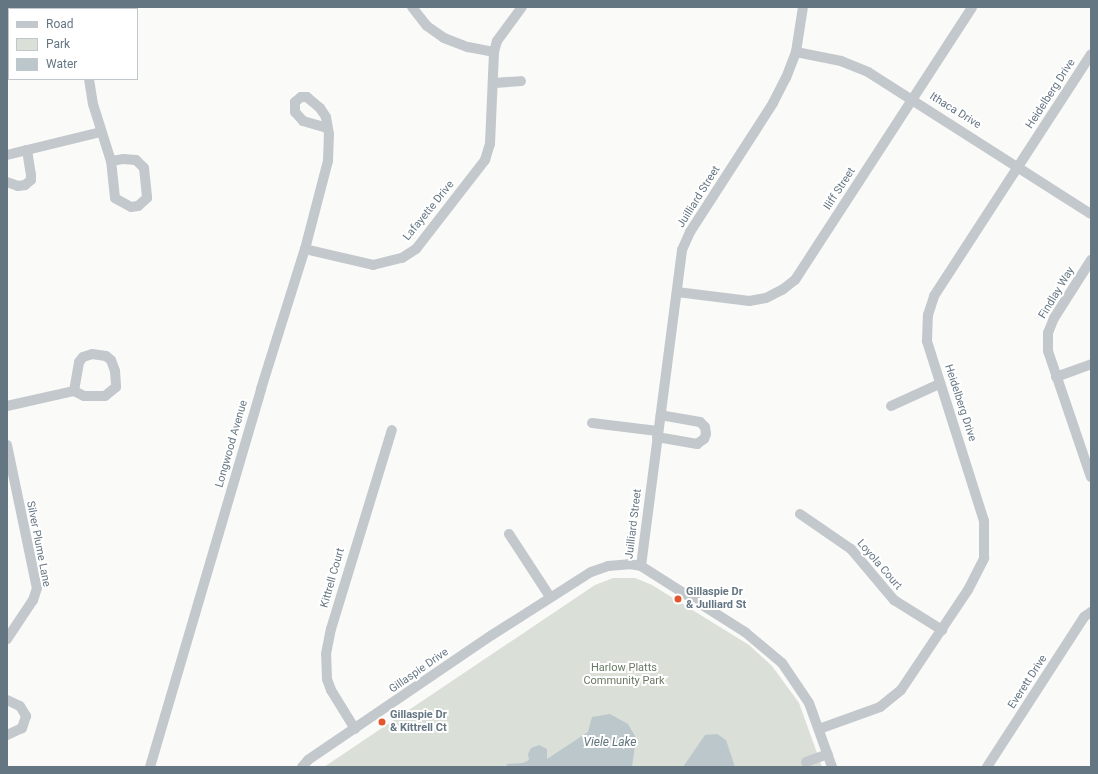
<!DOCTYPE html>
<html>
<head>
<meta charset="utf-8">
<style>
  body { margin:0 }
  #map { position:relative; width:1098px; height:774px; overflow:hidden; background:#fafaf8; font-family:Roboto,sans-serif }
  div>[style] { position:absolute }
  .green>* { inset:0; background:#dadfd7 }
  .water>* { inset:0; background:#bbc7cb }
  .minor>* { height:10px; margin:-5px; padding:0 5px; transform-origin:5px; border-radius:5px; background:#c3c8cc }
  .dots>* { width:11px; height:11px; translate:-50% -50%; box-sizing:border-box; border:2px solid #fff; border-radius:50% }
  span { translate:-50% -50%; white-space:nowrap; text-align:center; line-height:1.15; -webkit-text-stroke:4px #fff; paint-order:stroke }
  .street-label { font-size:11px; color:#657683 }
  .poi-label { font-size:11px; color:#657683; font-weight:700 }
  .left { translate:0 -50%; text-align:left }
  .park-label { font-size:11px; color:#687a64 }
  .water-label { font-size:12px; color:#60757c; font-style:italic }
  .frame { position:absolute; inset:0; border:8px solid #657683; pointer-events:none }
  .legend { position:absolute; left:8px; top:8px; width:130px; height:72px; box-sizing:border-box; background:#fff; border:1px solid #c1c8cd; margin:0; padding:5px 7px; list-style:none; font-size:12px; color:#657683 }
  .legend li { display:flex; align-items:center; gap:8px; height:20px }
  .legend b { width:20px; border:1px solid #c1c8cd }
</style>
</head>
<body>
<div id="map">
  <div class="green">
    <div style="clip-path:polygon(613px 578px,635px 578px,652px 585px,749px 645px,772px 666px,799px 703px,822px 767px,324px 767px,595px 585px)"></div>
  </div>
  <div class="water">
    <div style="clip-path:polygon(610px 714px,628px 724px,636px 738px,632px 767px,509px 767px,506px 764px,523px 763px,529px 760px,528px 754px,531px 748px,539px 745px,547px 749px,547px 759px,588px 732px,592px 717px)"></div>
    <div style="clip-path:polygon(717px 734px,726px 740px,735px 767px,683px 767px,705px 735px)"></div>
  </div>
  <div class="minor">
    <div style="left:412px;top:7px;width:24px;rotate:52deg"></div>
    <div style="left:427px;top:26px;width:21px;rotate:35deg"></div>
    <div style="left:444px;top:38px;width:26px;rotate:21deg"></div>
    <div style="left:468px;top:47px;width:26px;rotate:11deg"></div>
    <div style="left:77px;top:9px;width:2px;rotate:-90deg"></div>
    <div style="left:796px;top:52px;width:46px;rotate:11.3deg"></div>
    <div style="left:841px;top:61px;width:29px;rotate:22deg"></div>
    <div style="left:868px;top:72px;width:264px;rotate:32.5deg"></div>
    <div style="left:89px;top:79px;width:25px;rotate:81deg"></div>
    <div style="left:93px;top:104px;width:60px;rotate:72.5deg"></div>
    <div style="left:494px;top:83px;width:27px;rotate:-4deg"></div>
    <div style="left:27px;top:150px;width:76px;rotate:-13.7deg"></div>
    <div style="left:7px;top:155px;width:21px;rotate:-14deg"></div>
    <div style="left:27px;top:150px;width:24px;rotate:81deg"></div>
    <div style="left:31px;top:174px;width:6px;rotate:90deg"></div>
    <div style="left:31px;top:180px;width:8px;rotate:140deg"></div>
    <div style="left:25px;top:185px;width:7px;rotate:172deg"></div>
    <div style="left:18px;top:186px;width:12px;rotate:-160deg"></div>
    <div style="left:123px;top:159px;width:13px;rotate:4deg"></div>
    <div style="left:136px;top:160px;width:11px;rotate:45deg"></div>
    <div style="left:144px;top:168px;width:30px;rotate:84deg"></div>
    <div style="left:147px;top:198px;width:12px;rotate:138deg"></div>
    <div style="left:138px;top:206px;width:7px;rotate:172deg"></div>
    <div style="left:131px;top:207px;width:18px;rotate:-151deg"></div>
    <div style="left:115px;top:198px;width:37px;rotate:-96deg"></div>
    <div style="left:111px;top:161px;width:12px;rotate:-9deg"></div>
    <div style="left:305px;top:249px;width:70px;rotate:13.2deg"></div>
    <div style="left:373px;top:265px;width:30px;rotate:-14deg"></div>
    <div style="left:402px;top:258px;width:17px;rotate:-33deg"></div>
    <div style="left:416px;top:249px;width:113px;rotate:-52.2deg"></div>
    <div style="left:485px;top:160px;width:17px;rotate:-73deg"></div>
    <div style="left:490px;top:144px;width:92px;rotate:-87.5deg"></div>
    <div style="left:494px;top:52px;width:11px;rotate:-75deg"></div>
    <div style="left:497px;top:41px;width:42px;rotate:-53.7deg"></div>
    <div style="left:1091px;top:260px;width:69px;rotate:122.5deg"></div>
    <div style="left:1054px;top:318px;width:16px;rotate:112deg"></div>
    <div style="left:1048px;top:333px;width:18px;rotate:90deg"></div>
    <div style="left:1048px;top:351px;width:133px;rotate:71.2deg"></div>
    <div style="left:677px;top:292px;width:73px;rotate:7.1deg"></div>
    <div style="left:749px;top:301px;width:17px;rotate:-10deg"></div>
    <div style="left:766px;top:298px;width:18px;rotate:-27deg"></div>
    <div style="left:782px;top:290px;width:16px;rotate:-38deg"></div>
    <div style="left:795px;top:280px;width:325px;rotate:-57deg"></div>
    <div style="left:92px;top:354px;width:14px;rotate:8deg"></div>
    <div style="left:106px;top:356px;width:6px;rotate:39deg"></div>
    <div style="left:111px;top:360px;width:12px;rotate:70deg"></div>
    <div style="left:115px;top:371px;width:16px;rotate:86deg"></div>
    <div style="left:116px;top:387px;width:14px;rotate:141deg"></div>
    <div style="left:105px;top:396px;width:21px;rotate:180deg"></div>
    <div style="left:84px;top:396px;width:11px;rotate:-153deg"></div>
    <div style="left:74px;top:391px;width:29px;rotate:-80deg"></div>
    <div style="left:79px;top:362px;width:6px;rotate:-51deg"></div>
    <div style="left:83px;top:357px;width:9px;rotate:-18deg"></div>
    <div style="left:1056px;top:377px;width:37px;rotate:-20deg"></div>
    <div style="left:7px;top:406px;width:69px;rotate:-12.6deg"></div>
    <div style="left:891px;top:406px;width:53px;rotate:-24.6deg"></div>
    <div style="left:592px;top:423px;width:66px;rotate:6.9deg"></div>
    <div style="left:657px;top:437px;width:41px;rotate:9.9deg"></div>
    <div style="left:697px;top:444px;width:9px;rotate:-36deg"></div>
    <div style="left:704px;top:439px;width:5px;rotate:-68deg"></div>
    <div style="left:706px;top:434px;width:7px;rotate:-98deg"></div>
    <div style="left:705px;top:427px;width:7px;rotate:-135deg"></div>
    <div style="left:700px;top:422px;width:40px;rotate:-170deg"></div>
    <div style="left:7px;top:445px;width:146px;rotate:78.2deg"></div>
    <div style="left:37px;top:588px;width:13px;rotate:108deg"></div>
    <div style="left:33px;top:600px;width:47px;rotate:123.7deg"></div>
    <div style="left:800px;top:514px;width:62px;rotate:34.5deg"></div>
    <div style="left:851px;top:549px;width:67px;rotate:49.9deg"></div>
    <div style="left:894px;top:600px;width:57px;rotate:32deg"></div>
    <div style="left:509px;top:534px;width:75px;rotate:56.9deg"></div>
    <div style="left:641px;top:566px;width:319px;rotate:-82.6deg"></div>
    <div style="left:682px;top:250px;width:20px;rotate:-66deg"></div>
    <div style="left:690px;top:232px;width:153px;rotate:-57.2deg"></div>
    <div style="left:773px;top:103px;width:28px;rotate:-63deg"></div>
    <div style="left:786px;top:78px;width:28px;rotate:-69deg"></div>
    <div style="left:796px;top:52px;width:46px;rotate:-81.2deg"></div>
    <div style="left:7px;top:700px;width:14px;rotate:25deg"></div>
    <div style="left:20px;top:706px;width:12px;rotate:59deg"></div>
    <div style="left:26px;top:716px;width:13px;rotate:108deg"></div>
    <div style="left:22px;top:728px;width:17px;rotate:155deg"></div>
    <div style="left:355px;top:729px;width:46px;rotate:-121.6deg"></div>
    <div style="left:331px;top:690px;width:12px;rotate:-110deg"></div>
    <div style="left:327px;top:679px;width:25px;rotate:-92deg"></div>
    <div style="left:326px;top:654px;width:25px;rotate:-79deg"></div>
    <div style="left:331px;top:629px;width:208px;rotate:-73deg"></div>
    <div style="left:819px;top:729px;width:65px;rotate:-19.8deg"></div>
    <div style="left:880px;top:707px;width:27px;rotate:-39deg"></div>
    <div style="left:901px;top:690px;width:120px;rotate:-56.2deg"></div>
    <div style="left:968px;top:590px;width:36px;rotate:-63deg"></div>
    <div style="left:984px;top:558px;width:37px;rotate:-90deg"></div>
    <div style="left:984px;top:521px;width:189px;rotate:-107.6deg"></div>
    <div style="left:927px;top:341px;width:26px;rotate:-88deg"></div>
    <div style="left:928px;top:315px;width:20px;rotate:-72deg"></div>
    <div style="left:934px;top:296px;width:288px;rotate:-57deg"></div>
    <div style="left:806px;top:762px;width:23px;rotate:-20deg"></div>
    <div style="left:150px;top:767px;width:394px;rotate:-73.6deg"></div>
    <div style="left:261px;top:389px;width:147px;rotate:-72.6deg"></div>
    <div style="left:305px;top:249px;width:91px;rotate:-75.4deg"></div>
    <div style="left:328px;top:161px;width:27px;rotate:-88deg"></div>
    <div style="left:329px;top:134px;width:17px;rotate:-100deg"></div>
    <div style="left:326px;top:117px;width:11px;rotate:-124deg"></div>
    <div style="left:320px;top:108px;width:17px;rotate:-140deg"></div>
    <div style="left:307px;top:97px;width:6px;rotate:180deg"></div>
    <div style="left:301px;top:97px;width:8px;rotate:140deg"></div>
    <div style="left:295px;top:102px;width:10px;rotate:90deg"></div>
    <div style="left:295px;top:112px;width:12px;rotate:48deg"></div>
    <div style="left:303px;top:121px;width:25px;rotate:16deg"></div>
    <div style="left:302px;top:767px;width:9px;rotate:-49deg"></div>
    <div style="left:308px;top:760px;width:222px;rotate:-34.2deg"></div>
    <div style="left:492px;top:635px;width:117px;rotate:-32.5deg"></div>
    <div style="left:591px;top:572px;width:18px;rotate:-19deg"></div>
    <div style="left:608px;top:566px;width:21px;rotate:-5deg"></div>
    <div style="left:629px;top:564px;width:12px;rotate:9deg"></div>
    <div style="left:641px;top:566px;width:123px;rotate:32.4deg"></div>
    <div style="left:745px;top:632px;width:48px;rotate:40deg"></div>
    <div style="left:782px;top:663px;width:48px;rotate:56deg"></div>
    <div style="left:809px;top:703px;width:68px;rotate:70.2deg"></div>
    <div style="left:987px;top:767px;width:179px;rotate:-57.1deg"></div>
    <div style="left:1084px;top:617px;width:9px;rotate:-36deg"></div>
  </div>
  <div class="dots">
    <div style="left:678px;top:599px;background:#e4572e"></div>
    <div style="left:382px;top:722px;background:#e4572e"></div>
  </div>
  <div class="street-label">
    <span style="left:1051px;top:94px;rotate:-57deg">Heidelberg Drive</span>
    <span style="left:955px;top:111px;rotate:32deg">Ithaca Drive</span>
    <span style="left:840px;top:189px;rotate:-57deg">Iliff Street</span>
    <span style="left:699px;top:197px;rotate:-58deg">Juilliard Street</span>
    <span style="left:429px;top:211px;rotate:-51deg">Lafayette Drive</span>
    <span style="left:1057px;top:293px;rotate:-59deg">Findlay Way</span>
    <span style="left:960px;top:403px;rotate:72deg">Heidelberg Drive</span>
    <span style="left:232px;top:444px;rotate:-74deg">Longwood Avenue</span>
    <span style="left:634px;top:524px;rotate:-83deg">Juilliard Street</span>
    <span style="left:38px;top:544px;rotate:79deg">Silver Plume Lane</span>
    <span style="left:879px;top:565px;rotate:49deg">Loyola Court</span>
    <span style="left:333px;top:578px;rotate:-74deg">Kittrell Court</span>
    <span style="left:419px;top:671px;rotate:-35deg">Gillaspie Drive</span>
    <span style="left:1028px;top:682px;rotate:-57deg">Everett Drive</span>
  </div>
  <div class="poi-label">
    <span class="left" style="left:686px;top:599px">Gillaspie Dr<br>&amp; Julliard St</span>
    <span class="left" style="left:390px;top:722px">Gillaspie Dr<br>&amp; Kittrell Ct</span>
  </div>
  <div class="park-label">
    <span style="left:624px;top:675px">Harlow Platts<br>Community Park</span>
  </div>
  <div class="water-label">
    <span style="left:610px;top:743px">Viele Lake</span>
  </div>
  <div class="frame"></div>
  <ul class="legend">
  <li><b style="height:5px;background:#c3c8cc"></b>Road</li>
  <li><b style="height:11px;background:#dadfd7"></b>Park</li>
  <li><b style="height:11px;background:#bbc7cb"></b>Water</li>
  </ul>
</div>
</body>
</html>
